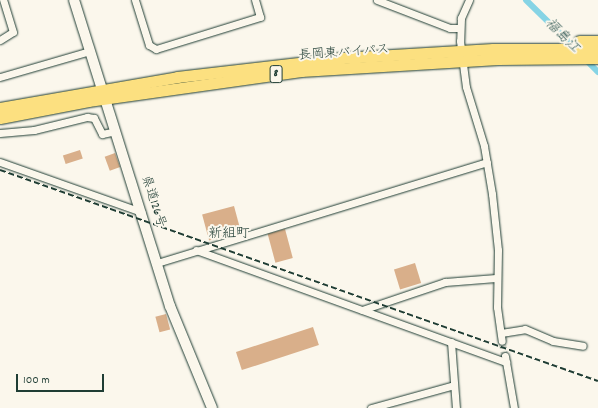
<!DOCTYPE html>
<html>
<head>
<meta charset="utf-8">
<style>
  body { margin:0 }
  #map { position:relative; width:598px; height:408px; overflow:hidden; background:#fbf7ec; font-family:Dekko,"Klee One",sans-serif }
  div>[style] { position:absolute }
  .canal>* { height:6px; margin:-3px; padding:0 3px; transform-origin:3px; border-radius:3px; background:#86d4e5 }
  .building>* { inset:0; background:#d9af8a; transform-origin:0 0 }
  .minor-tunnel>* { height:7px; margin-top:-3.5px; transform-origin:0; background:repeating-linear-gradient(90deg,#cfd2c7 0 7px,transparent 0 10.5px) }
  .roads { filter:drop-shadow(0 0 1px #1f3d34) drop-shadow(0 0 1px #1f3d34) }
  .minor>* { height:7px; margin:-3.5px; padding:0 3.5px; transform-origin:3.5px; border-radius:3.5px; background:#fbf7ec }
  .secondary>* { height:10px; margin:-5px; padding:0 5px; transform-origin:5px; border-radius:5px; background:#fbf7ec }
  .trunk>* { height:11px; margin:-5.5px; padding:0 5.5px; transform-origin:5.5px; border-radius:5.5px; background:#fce080 }
  .rail>* { height:2px; margin-top:-1px; transform-origin:0; background:repeating-linear-gradient(90deg,#1f3d34 0 6px,transparent 0 9px) }
  span { translate:-50% -50%; white-space:nowrap; text-align:center; line-height:1.15; -webkit-text-stroke:4px #fbf7ec; paint-order:stroke }
  .shield-label span { padding:1px 3px; background:#fbf7ec; border:1px solid; border-radius:3px; -webkit-text-stroke-width:0 }
  .shield-label { font-size:12px; color:#1f3d34; font-weight:700 }
  .street-label { font-size:13px; color:#1f3d34 }
  .water-label { font-size:14px; color:#345b57; font-style:italic }
  .neighbourhood-label { font-size:14px; color:#1f3d34 }
  .scale { position:absolute; left:16px; top:374px; width:88px; height:18px; box-sizing:border-box; border:2px solid #1f3d34; border-top:0; padding-left:5px; font-size:12px; line-height:14px; white-space:nowrap; color:#1f3d34; -webkit-text-stroke:3px #fbf7ec; paint-order:stroke }
</style>
</head>
<body>
<div id="map">
  <div class="canal">
    <div style="left:526px;top:0;width:69px;rotate:44.4deg"></div>
    <div style="left:584px;top:58px;width:20px;rotate:45deg"></div>
  </div>
  <div class="building">
    <div style="left:80px;top:150px;width:9px;height:18px;rotate:72deg"></div>
    <div style="left:115px;top:153px;width:15px;height:11px;rotate:70deg"></div>
    <div style="left:234px;top:206px;width:27px;height:33px;rotate:75deg"></div>
    <div style="left:285px;top:229px;width:30px;height:18px;rotate:75deg"></div>
    <div style="left:415px;top:263px;width:21px;height:22px;rotate:73deg"></div>
    <div style="left:166px;top:314px;width:16px;height:11px;rotate:75deg"></div>
    <div style="left:313px;top:327px;width:19px;height:81px;rotate:72deg"></div>
  </div>
  <div class="minor-tunnel">
    <div style="left:502px;top:341px;width:15px;rotate:79deg"></div>
  </div>
  <div class="roads">
    <div class="minor">
      <div style="left:135px;top:0;width:47px;rotate:72.7deg"></div>
      <div style="left:149px;top:45px;width:8px;rotate:30deg"></div>
      <div style="left:156px;top:49px;width:109px;rotate:-17.1deg"></div>
      <div style="left:260px;top:17px;width:18px;rotate:-106deg"></div>
      <div style="left:377px;top:0;width:78px;rotate:21deg"></div>
      <div style="left:450px;top:28px;width:10px"></div>
      <div style="left:469px;top:0;width:20px;rotate:114deg"></div>
      <div style="left:461px;top:18px;width:23px;rotate:92deg"></div>
      <div style="left:460px;top:41px;width:46px;rotate:82.6deg"></div>
      <div style="left:466px;top:87px;width:62px;rotate:73deg"></div>
      <div style="left:484px;top:146px;width:49px;rotate:80.5deg"></div>
      <div style="left:492px;top:194px;width:56px;rotate:83.9deg"></div>
      <div style="left:498px;top:250px;width:57px;rotate:91deg"></div>
      <div style="left:497px;top:307px;width:34px;rotate:82deg"></div>
      <div style="left:0;top:40px;width:15px;rotate:-32deg"></div>
      <div style="left:13px;top:32px;width:34px;rotate:-107deg"></div>
      <div style="left:0;top:77px;width:94px;rotate:-16.1deg"></div>
      <div style="left:0;top:133px;width:34px;rotate:-5deg"></div>
      <div style="left:34px;top:130px;width:55px;rotate:-13.8deg"></div>
      <div style="left:87px;top:117px;width:7px;rotate:8deg"></div>
      <div style="left:94px;top:118px;width:18px;rotate:63deg"></div>
      <div style="left:102px;top:134px;width:14px;rotate:-12deg"></div>
      <div style="left:0;top:162px;width:150px;rotate:19.5deg"></div>
      <div style="left:196px;top:250px;width:330px;rotate:19.9deg"></div>
      <div style="left:157px;top:263px;width:345px;rotate:-17deg"></div>
      <div style="left:362px;top:310px;width:88px;rotate:-18.6deg"></div>
      <div style="left:445px;top:282px;width:51px;rotate:-4.5deg"></div>
      <div style="left:501px;top:333px;width:24px;rotate:-9deg"></div>
      <div style="left:525px;top:329px;width:30px;rotate:23deg"></div>
      <div style="left:553px;top:341px;width:30px;rotate:9deg"></div>
      <div style="left:451px;top:342px;width:66px;rotate:85.7deg"></div>
      <div style="left:505px;top:356px;width:53px;rotate:80.2deg"></div>
      <div style="left:371px;top:408px;width:86px;rotate:-15.5deg"></div>
    </div>
    <div class="secondary">
      <div style="left:74px;top:0;width:321px;rotate:72.6deg"></div>
      <div style="left:170px;top:306px;width:110px;rotate:67.6deg"></div>
    </div>
    <div class="trunk">
      <div style="left:579px;top:41px;width:19px"></div>
      <div style="left:0;top:108px;width:180px;rotate:-9.9deg"></div>
      <div style="left:177px;top:77px;width:166px;rotate:-6.6deg"></div>
      <div style="left:342px;top:58px;width:151px;rotate:-3.4deg"></div>
      <div style="left:493px;top:49px;width:105px"></div>
      <div style="left:0;top:118px;width:90px;rotate:-10.9deg"></div>
      <div style="left:88px;top:101px;width:215px;rotate:-8deg"></div>
      <div style="left:301px;top:71px;width:197px;rotate:-3.5deg"></div>
      <div style="left:498px;top:59px;width:100px;rotate:-0.6deg"></div>
    </div>
  </div>
  <div class="rail">
    <div style="left:0;top:170px;width:634px;rotate:19.44deg"></div>
  </div>
  <div class="shield-label">
    <span style="left:276px;top:74px">8</span>
  </div>
  <div class="street-label">
    <span style="left:344px;top:54px;rotate:-4deg">長岡東バイパス</span>
    <span style="left:152px;top:202px;rotate:72deg">県道126号</span>
  </div>
  <div class="water-label">
    <span style="left:562px;top:36px;rotate:45deg">福島江</span>
  </div>
  <div class="neighbourhood-label">
    <span style="left:229px;top:234px">新組町</span>
  </div>
  <div class="scale">100 m</div>
</div>
</body>
</html>
